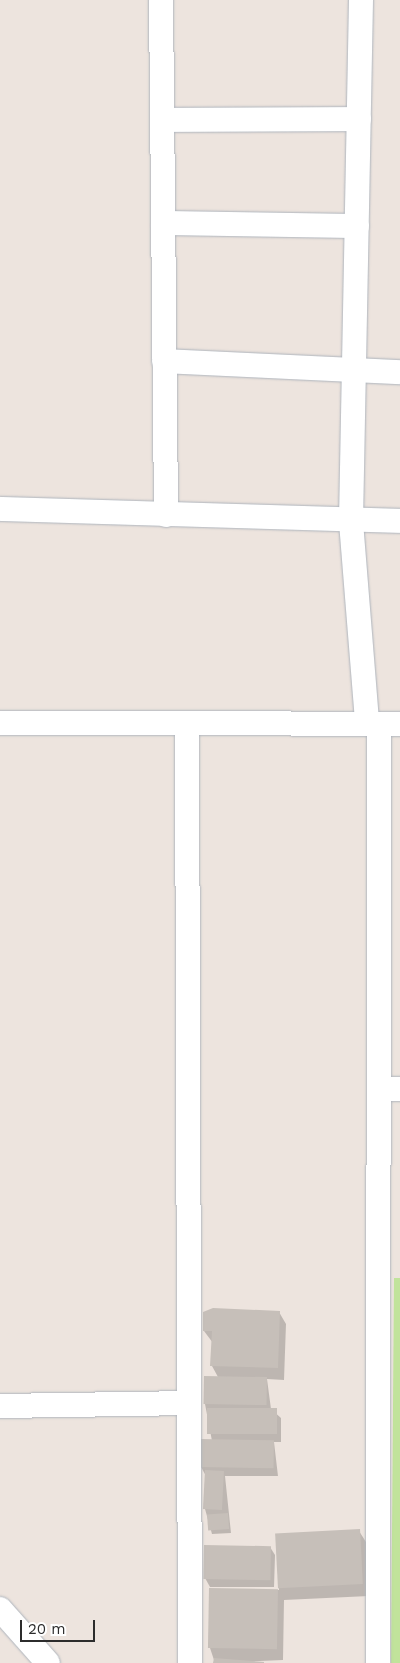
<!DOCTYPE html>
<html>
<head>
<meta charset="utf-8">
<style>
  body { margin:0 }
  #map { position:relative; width:400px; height:1663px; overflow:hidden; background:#ede4de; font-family:"Work Sans",sans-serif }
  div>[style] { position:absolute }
  .green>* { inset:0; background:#c1e39b }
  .shadow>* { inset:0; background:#0003 }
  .building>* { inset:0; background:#c6bfb9; transform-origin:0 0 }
  .roads { filter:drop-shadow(0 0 1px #aeb4bc) drop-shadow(0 0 1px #aeb4bc) }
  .street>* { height:24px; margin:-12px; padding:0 12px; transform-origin:12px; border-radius:12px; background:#fff }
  span { translate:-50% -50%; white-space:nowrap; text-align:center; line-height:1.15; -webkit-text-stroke:4px #fff; paint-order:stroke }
  .scale { position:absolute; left:20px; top:1620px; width:75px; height:22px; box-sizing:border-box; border:2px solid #2c2c2c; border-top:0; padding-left:6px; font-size:15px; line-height:18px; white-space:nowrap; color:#2c2c2c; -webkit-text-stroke:4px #fff; paint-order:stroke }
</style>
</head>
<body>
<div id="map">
  <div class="green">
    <div style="clip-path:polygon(394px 1278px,400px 1278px,400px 1663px,391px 1663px)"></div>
  </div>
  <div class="shadow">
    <div style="clip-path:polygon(205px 1312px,279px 1312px,286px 1324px,284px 1380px,267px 1379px,271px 1409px,281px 1418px,281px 1442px,274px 1442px,278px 1476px,225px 1476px,231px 1533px,212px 1534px,205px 1509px,206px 1476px,201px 1467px,212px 1441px,205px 1404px,218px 1377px,212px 1366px,213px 1343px,204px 1331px)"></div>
    <div style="clip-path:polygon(359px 1531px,366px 1542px,369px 1596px,284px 1600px,283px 1660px,215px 1663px,210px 1648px,210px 1590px,279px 1590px,276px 1536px)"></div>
    <div style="clip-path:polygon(270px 1547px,275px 1555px,274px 1587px,210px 1587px,205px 1578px)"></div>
  </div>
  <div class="building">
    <div style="clip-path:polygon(213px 1308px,280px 1311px,278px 1368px,210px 1366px,212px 1331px,203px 1331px,203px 1312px)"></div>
    <div style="left:204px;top:1376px;width:63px;height:28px;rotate:1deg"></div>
    <div style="left:277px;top:1408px;width:26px;height:70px;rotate:90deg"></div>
    <div style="left:200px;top:1439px;width:74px;height:28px;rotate:1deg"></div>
    <div style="left:205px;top:1470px;width:19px;height:39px;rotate:3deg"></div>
    <div style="left:228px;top:1513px;width:16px;height:21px;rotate:86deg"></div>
    <div style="left:360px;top:1529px;width:55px;height:85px;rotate:87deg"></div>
    <div style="left:204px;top:1545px;width:67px;height:34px;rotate:1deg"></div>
    <div style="left:209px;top:1588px;width:69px;height:60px;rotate:1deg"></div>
    <div style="clip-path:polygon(214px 1658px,264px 1662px,264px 1663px,213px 1663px)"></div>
  </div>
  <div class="roads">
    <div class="street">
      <div style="left:161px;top:0;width:515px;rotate:89.44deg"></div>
      <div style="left:361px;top:0;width:522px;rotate:91.1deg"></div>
      <div style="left:351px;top:522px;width:202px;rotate:85.4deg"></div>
      <div style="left:162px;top:120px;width:197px;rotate:-0.3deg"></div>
      <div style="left:163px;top:223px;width:194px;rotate:0.9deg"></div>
      <div style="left:164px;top:361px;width:236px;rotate:2.7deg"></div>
      <div style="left:0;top:509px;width:400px;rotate:1.7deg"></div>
      <div style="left:0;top:723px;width:400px;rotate:0.1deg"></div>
      <div style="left:187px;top:724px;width:939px;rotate:89.82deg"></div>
      <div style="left:379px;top:1089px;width:21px"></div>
      <div style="left:0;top:1406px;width:189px;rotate:-0.9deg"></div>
      <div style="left:0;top:1609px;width:72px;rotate:48.4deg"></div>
      <div style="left:378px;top:1663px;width:939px;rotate:-89.94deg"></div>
    </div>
  </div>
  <div class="scale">20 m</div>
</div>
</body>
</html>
